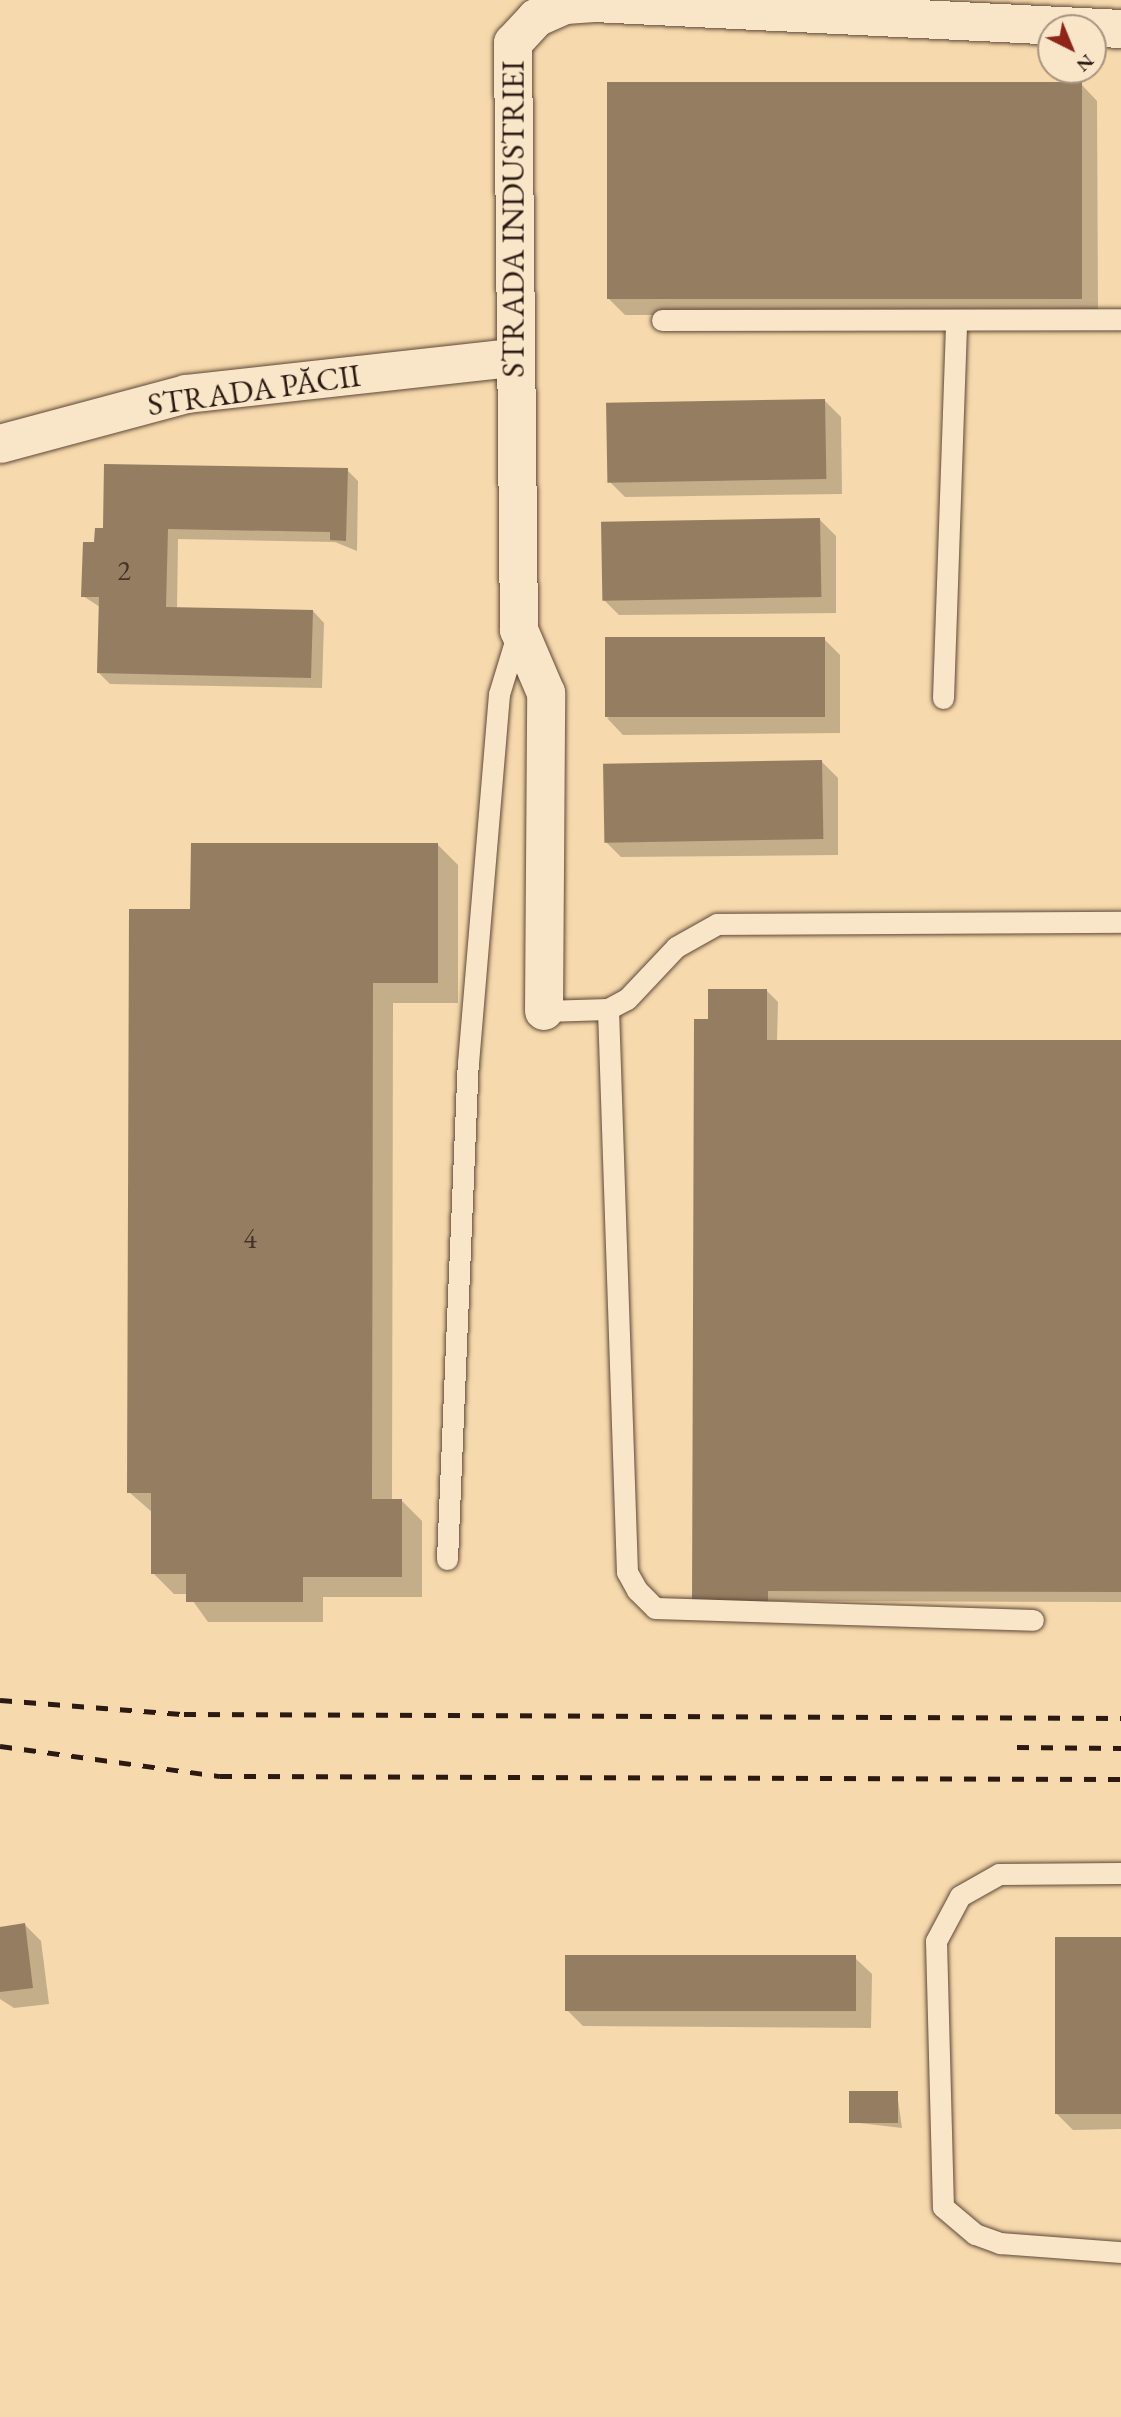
<!DOCTYPE html>
<html>
<head>
<meta charset="utf-8">
<style>
  body { margin:0 }
  #map { position:relative; width:1121px; height:2417px; overflow:hidden; background:#f6d9ac; font-family:"EB Garamond",serif }
  div>[style] { position:absolute }
  .shadow>* { inset:0; background:#0003 }
  .building>* { inset:0; background:#957d62; transform-origin:0 0 }
  .roads { filter:drop-shadow(0 0 2px #5e4938) drop-shadow(0 0 2px #5e4938) }
  .lane>* { height:21px; margin:-10.5px; padding:0 10.5px; transform-origin:10.5px; border-radius:10.5px; background:#f9e6c9 }
  .street>* { height:38px; margin:-19px; padding:0 19px; transform-origin:19px; border-radius:19px; background:#f9e6c9 }
  .rail>* { height:5px; margin-top:-2.5px; transform-origin:0; background:repeating-linear-gradient(90deg,#2b1912 0 12px,transparent 0 24px) }
  span { translate:-50% -50%; white-space:nowrap; text-align:center; line-height:1.15; -webkit-text-stroke:5px #f9e6c9; paint-order:stroke }
  .number-label { font-size:28px; color:#463226 }
  .number-label span { -webkit-text-stroke-width:0 }
  .street-label { font-size:32px; color:#2b1912 }
  .north { position:absolute; left:1037px; top:14px; width:70px; height:70px; box-sizing:border-box; background:#f9e6c9; border:2px solid #a79480; border-radius:50%; rotate:137deg; font-size:19px; font-weight:700; line-height:28px; text-align:center; color:#2b1912 }
  .north::after { content:''; display:block; margin:auto; width:24px; height:32px; background:#8f2418; clip-path:polygon(50% 0,100% 100%,50% 72%,0 100%) }
</style>
</head>
<body>
<div id="map">
  <div class="shadow">
    <div style="clip-path:polygon(1081px 84px,1097px 101px,1098px 315px,625px 315px,609px 299px)"></div>
    <div style="clip-path:polygon(825px 401px,841px 417px,842px 494px,625px 497px,608px 480px)"></div>
    <div style="clip-path:polygon(347px 470px,358px 481px,357px 551px,335px 542px,178px 539px,177px 609px,313px 611px,324px 623px,322px 688px,110px 684px,99px 673px,100px 607px,83px 596px,96px 544px)"></div>
    <div style="clip-path:polygon(819px 519px,836px 536px,836px 613px,619px 615px,603px 599px)"></div>
    <div style="clip-path:polygon(824px 639px,840px 655px,840px 733px,623px 735px,607px 718px)"></div>
    <div style="clip-path:polygon(821px 761px,838px 778px,838px 855px,621px 857px,605px 841px)"></div>
    <div style="clip-path:polygon(437px 844px,458px 865px,458px 1003px,393px 1003px,392px 1501px,402px 1501px,422px 1521px,422px 1597px,323px 1597px,323px 1622px,208px 1622px,188px 1594px,174px 1594px,153px 1573px,153px 1513px,129px 1492px,192px 911px)"></div>
    <div style="clip-path:polygon(767px 991px,778px 1002px,777px 1041px,1121px 1042px,1121px 1602px,778px 1601px,704px 1614px,710px 1021px)"></div>
    <div style="clip-path:polygon(25px 1925px,41px 1941px,49px 2004px,14px 2008px,0 1999px,0 1928px)"></div>
    <div style="clip-path:polygon(1121px 1939px,1121px 2129px,1073px 2130px,1056px 2113px)"></div>
    <div style="clip-path:polygon(855px 1958px,872px 1974px,871px 2028px,583px 2026px,567px 2010px)"></div>
    <div style="clip-path:polygon(897px 2093px,902px 2128px,851px 2122px)"></div>
  </div>
  <div class="building">
    <div style="left:1082px;top:82px;width:217px;height:475px;rotate:90deg"></div>
    <div style="left:825px;top:399px;width:80px;height:219px;rotate:89deg"></div>
    <div style="clip-path:polygon(104px 464px,348px 468px,346px 541px,330px 540px,330px 532px,168px 529px,166px 607px,313px 610px,311px 678px,97px 673px,99px 597px,81px 597px,83px 542px,94px 542px,95px 528px,103px 528px)"></div>
    <div style="left:820px;top:518px;width:79px;height:219px;rotate:89deg"></div>
    <div style="left:825px;top:637px;width:80px;height:220px;rotate:90deg"></div>
    <div style="left:822px;top:760px;width:79px;height:219px;rotate:89deg"></div>
    <div style="clip-path:polygon(191px 843px,438px 843px,438px 983px,373px 983px,372px 1499px,402px 1499px,402px 1577px,303px 1577px,303px 1602px,186px 1602px,186px 1574px,151px 1574px,151px 1493px,127px 1493px,129px 909px,190px 909px)"></div>
    <div style="clip-path:polygon(708px 989px,767px 989px,767px 1040px,1121px 1040px,1121px 1592px,768px 1591px,768px 1604px,692px 1604px,694px 1019px,708px 1019px)"></div>
    <div style="clip-path:polygon(25px 1923px,33px 1988px,0 1992px,0 1927px)"></div>
    <div style="left:1055px;top:1937px;width:66px;height:177px"></div>
    <div style="left:565px;top:1955px;width:291px;height:56px"></div>
    <div style="left:849px;top:2091px;width:49px;height:32px"></div>
  </div>
  <div class="roads">
    <div class="lane">
      <div style="left:662px;top:320px;width:459px;rotate:-0.1deg"></div>
      <div style="left:943px;top:698px;width:378px;rotate:-88deg"></div>
      <div style="left:608px;top:1009px;width:563px;rotate:88.07deg"></div>
      <div style="left:627px;top:1572px;width:21px;rotate:61deg"></div>
      <div style="left:637px;top:1590px;width:25px;rotate:45deg"></div>
      <div style="left:655px;top:1608px;width:378px;rotate:1.8deg"></div>
      <div style="left:544px;top:1011px;width:64px;rotate:-1.8deg"></div>
      <div style="left:608px;top:1009px;width:21px;rotate:-28deg"></div>
      <div style="left:627px;top:999px;width:71px;rotate:-46.7deg"></div>
      <div style="left:676px;top:947px;width:47px;rotate:-29.3deg"></div>
      <div style="left:717px;top:924px;width:404px;rotate:-0.3deg"></div>
      <div style="left:447px;top:1559px;width:496px;rotate:-87.6deg"></div>
      <div style="left:468px;top:1063px;width:370px;rotate:-85.2deg"></div>
      <div style="left:499px;top:694px;width:65px;rotate:-73deg"></div>
      <div style="left:1121px;top:1873px;width:122px;rotate:179.5deg"></div>
      <div style="left:999px;top:1874px;width:45px;rotate:150.6deg"></div>
      <div style="left:960px;top:1896px;width:51px;rotate:118.1deg"></div>
      <div style="left:936px;top:1941px;width:266px;rotate:88.5deg"></div>
      <div style="left:943px;top:2207px;width:42px;rotate:40.2deg"></div>
      <div style="left:975px;top:2234px;width:27px;rotate:20deg"></div>
      <div style="left:1000px;top:2243px;width:121px;rotate:4.3deg"></div>
    </div>
    <div class="street">
      <div style="left:0;top:444px;width:193px;rotate:-15deg"></div>
      <div style="left:186px;top:394px;width:328px;rotate:-6.3deg"></div>
      <div style="left:544px;top:1011px;width:318px;rotate:-89.6deg"></div>
      <div style="left:546px;top:693px;width:69px;rotate:-113.2deg"></div>
      <div style="left:519px;top:630px;width:587px;rotate:-90.59deg"></div>
      <div style="left:513px;top:43px;width:34px;rotate:-47deg"></div>
      <div style="left:536px;top:18px;width:32px;rotate:-24deg"></div>
      <div style="left:565px;top:5px;width:29px;rotate:-4deg"></div>
      <div style="left:594px;top:3px;width:528px;rotate:2.82deg"></div>
    </div>
  </div>
  <div class="rail">
    <div style="left:0;top:1700px;width:185px;rotate:4.4deg"></div>
    <div style="left:184px;top:1714px;width:937px;rotate:0.24deg"></div>
    <div style="left:0;top:1746px;width:222px;rotate:7.8deg"></div>
    <div style="left:220px;top:1776px;width:901px;rotate:0.19deg"></div>
    <div style="left:1017px;top:1747px;width:104px;rotate:0.6deg"></div>
  </div>
  <div class="number-label">
    <span style="left:124px;top:570px">2</span>
    <span style="left:250px;top:1238px">4</span>
  </div>
  <div class="street-label">
    <span style="left:513px;top:219px;rotate:-90deg">STRADA INDUSTRIEI</span>
    <span style="left:254px;top:390px;rotate:-8deg">STRADA PĂCII</span>
  </div>
  <div class="north">N</div>
</div>
</body>
</html>
